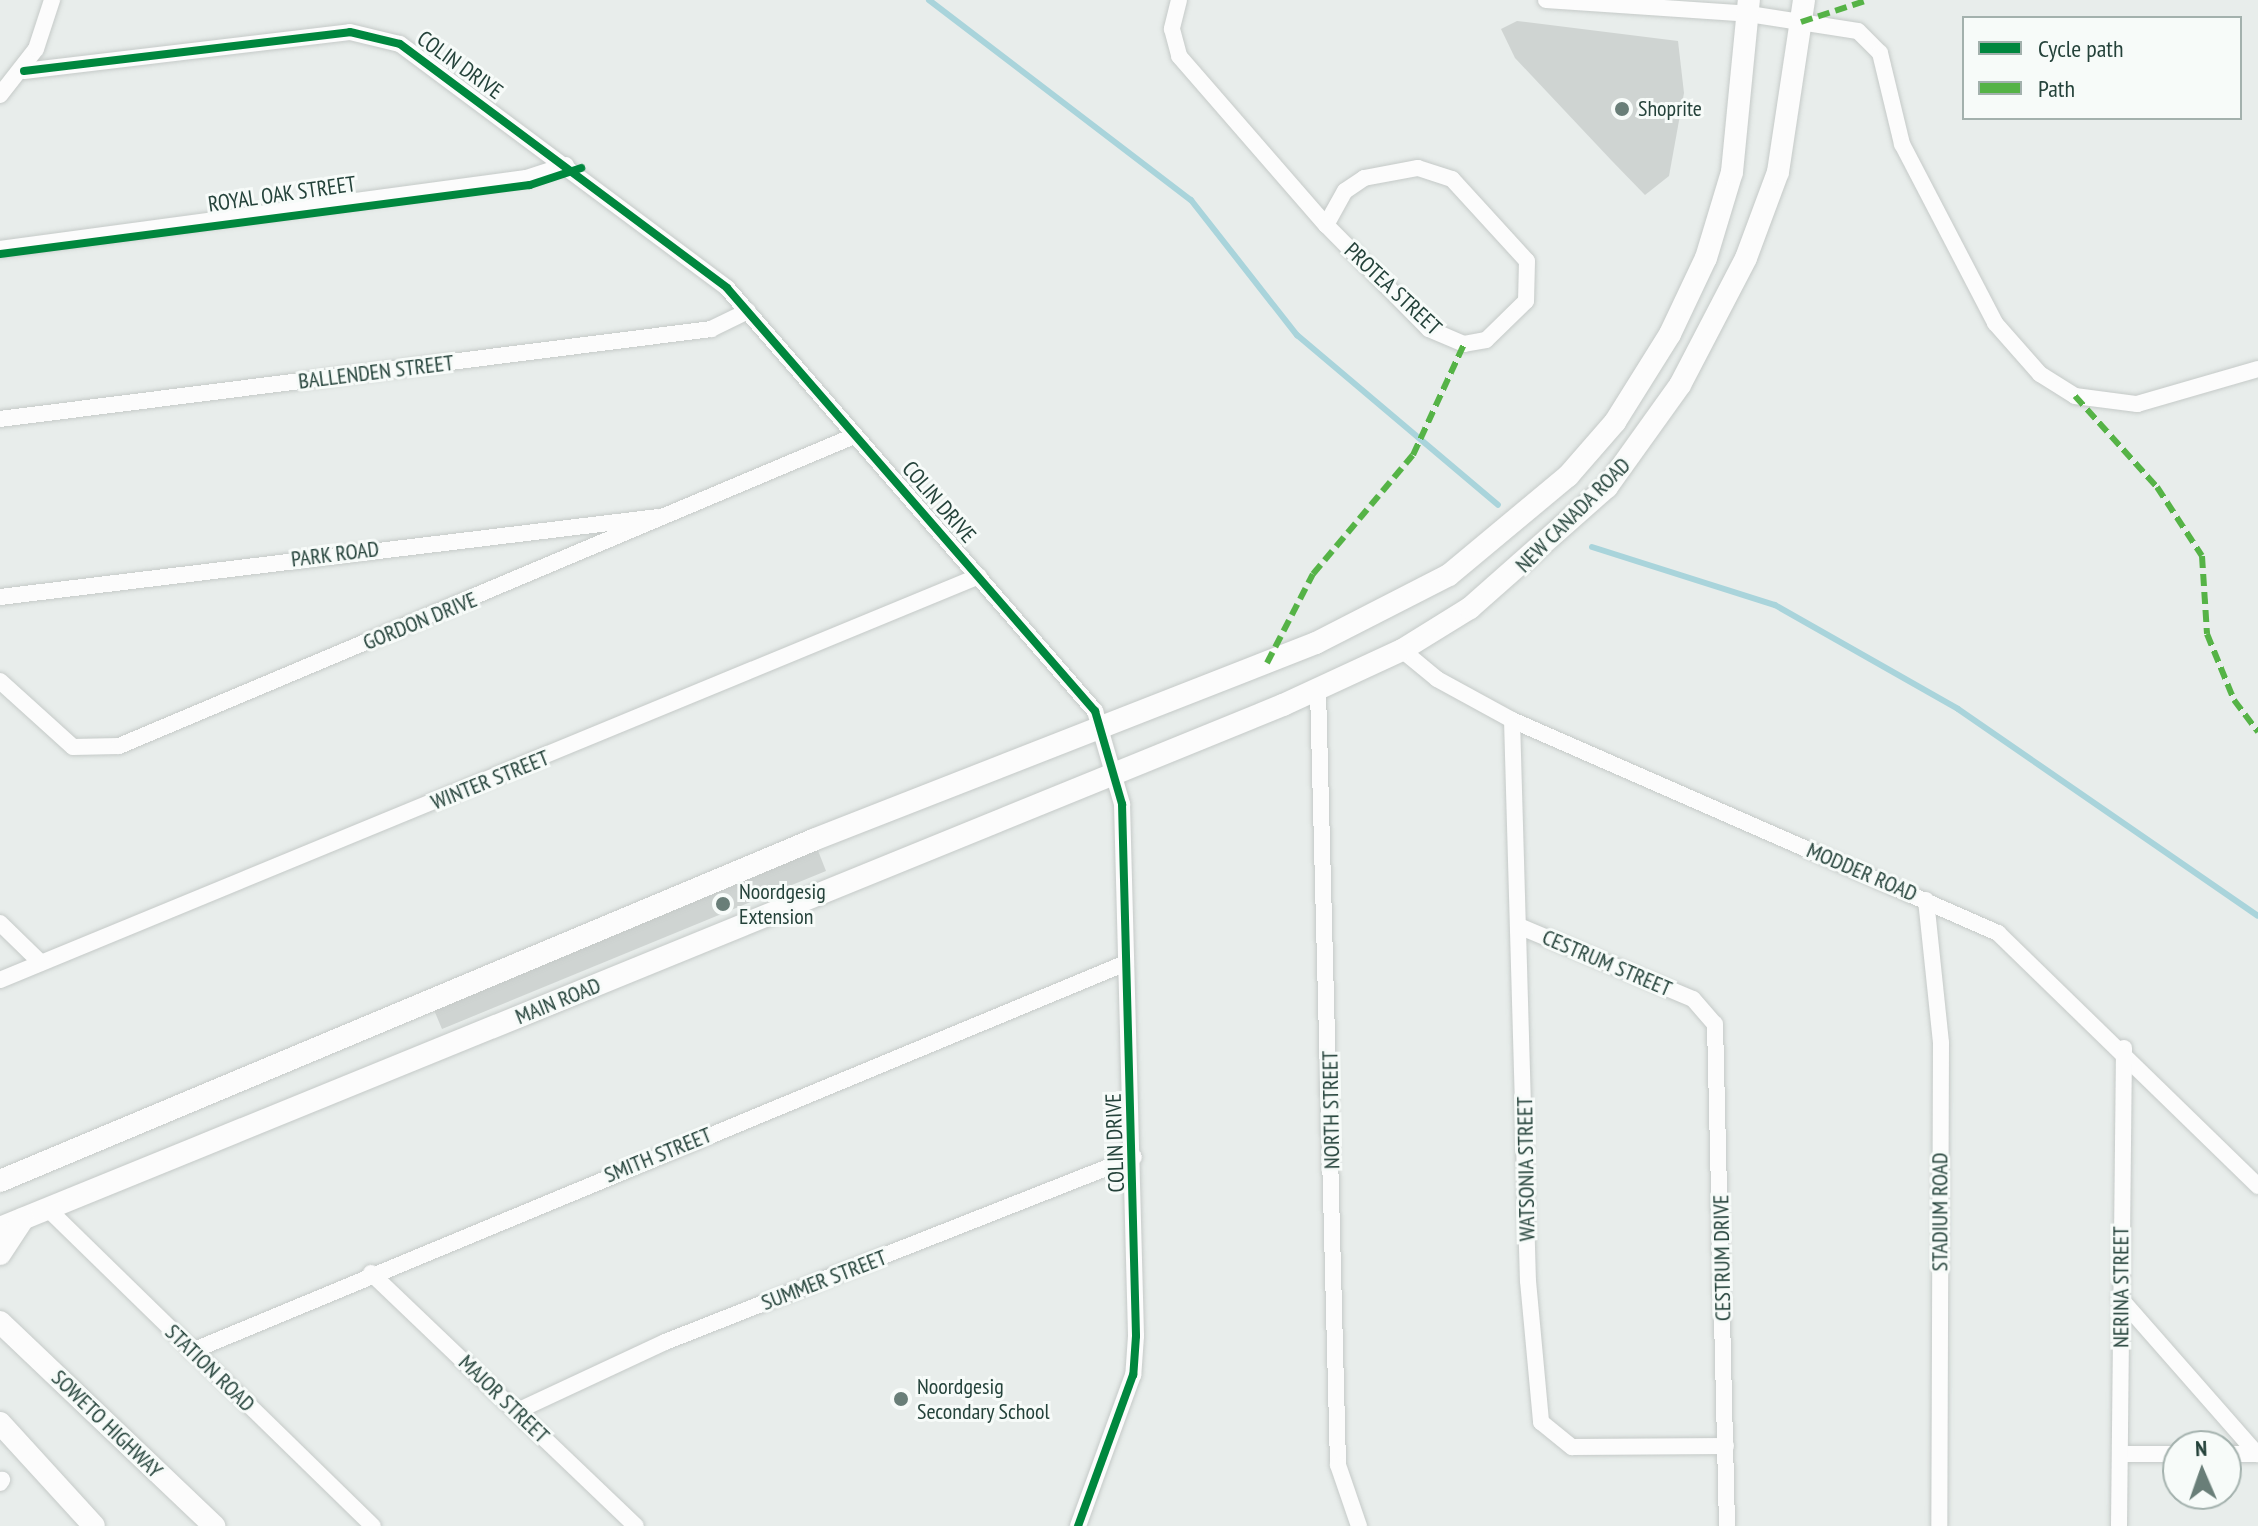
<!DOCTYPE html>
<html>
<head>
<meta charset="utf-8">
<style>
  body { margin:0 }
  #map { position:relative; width:2258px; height:1526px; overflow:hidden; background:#e8edeb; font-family:"PT Sans Narrow",sans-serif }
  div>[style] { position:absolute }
  .stream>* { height:6px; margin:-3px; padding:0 3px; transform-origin:3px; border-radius:3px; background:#a9d4db }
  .building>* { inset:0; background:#cfd4d2 }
  .roads { filter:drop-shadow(0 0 2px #c5cac8) drop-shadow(0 0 2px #c5cac8) }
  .minor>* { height:16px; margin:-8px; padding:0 8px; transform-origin:8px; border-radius:8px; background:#fcfcfc }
  .secondary>* { height:22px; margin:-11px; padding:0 11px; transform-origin:11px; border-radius:11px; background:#fcfcfc }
  .quiet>* { height:6px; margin-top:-3px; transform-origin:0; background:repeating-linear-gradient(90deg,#55b346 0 12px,transparent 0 18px) }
  .cycleway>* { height:8px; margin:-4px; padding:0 4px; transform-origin:4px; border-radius:4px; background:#00873e }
  .dots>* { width:22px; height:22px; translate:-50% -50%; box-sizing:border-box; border:4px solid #f7fbf9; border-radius:50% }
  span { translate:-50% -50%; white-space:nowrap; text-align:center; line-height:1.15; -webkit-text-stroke:6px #f7fbf9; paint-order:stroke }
  .street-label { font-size:22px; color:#24423a }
  .poi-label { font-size:22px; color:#24423a }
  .left { translate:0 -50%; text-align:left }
  .legend { position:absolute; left:1962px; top:16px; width:280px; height:104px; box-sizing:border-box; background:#f7fbf9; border:2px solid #a3b1ad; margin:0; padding:10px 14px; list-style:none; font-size:24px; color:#24423a }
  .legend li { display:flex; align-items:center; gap:16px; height:40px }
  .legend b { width:40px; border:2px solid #a3b1ad }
  .north { position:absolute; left:2162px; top:1430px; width:80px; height:80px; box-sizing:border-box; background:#f7fbf9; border:2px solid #a3b1ad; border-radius:50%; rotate:358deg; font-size:22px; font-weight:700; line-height:32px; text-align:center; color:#24423a }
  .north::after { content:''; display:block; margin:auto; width:28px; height:36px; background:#697e78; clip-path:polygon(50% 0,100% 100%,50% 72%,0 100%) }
</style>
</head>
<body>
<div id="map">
  <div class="stream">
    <div style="left:929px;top:0;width:330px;rotate:37.4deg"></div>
    <div style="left:1191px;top:200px;width:172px;rotate:51.9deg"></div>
    <div style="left:1297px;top:335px;width:263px;rotate:40.2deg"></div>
    <div style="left:1592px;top:547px;width:192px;rotate:17.6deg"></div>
    <div style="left:1775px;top:605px;width:210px;rotate:29.6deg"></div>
    <div style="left:1958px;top:709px;width:364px;rotate:34.6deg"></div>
  </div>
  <div class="building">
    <div style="clip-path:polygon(1517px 21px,1678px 41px,1684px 93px,1669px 176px,1645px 195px,1612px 161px,1515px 58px,1501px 29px)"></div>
    <div style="clip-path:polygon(817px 848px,826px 871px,442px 1029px,434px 1010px)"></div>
  </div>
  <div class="roads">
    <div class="minor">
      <div style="left:1179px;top:0;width:30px;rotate:104deg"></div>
      <div style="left:1172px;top:29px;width:28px;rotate:75deg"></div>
      <div style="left:1179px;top:56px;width:224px;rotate:49deg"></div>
      <div style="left:1546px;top:0;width:203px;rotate:3.9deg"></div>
      <div style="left:1749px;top:14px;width:110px;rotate:8.9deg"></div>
      <div style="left:1858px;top:31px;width:31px;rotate:45deg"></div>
      <div style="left:1880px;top:53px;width:94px;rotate:76.4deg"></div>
      <div style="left:1902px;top:144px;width:202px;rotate:62.5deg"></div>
      <div style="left:1995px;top:323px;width:68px;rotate:48.6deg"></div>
      <div style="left:2040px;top:374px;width:41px;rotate:32.2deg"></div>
      <div style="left:2075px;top:396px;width:63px;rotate:7.4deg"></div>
      <div style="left:2137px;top:404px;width:126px;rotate:-16.1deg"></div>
      <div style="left:24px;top:71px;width:328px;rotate:-6.8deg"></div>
      <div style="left:350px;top:32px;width:51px;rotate:13.5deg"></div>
      <div style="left:400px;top:44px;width:408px;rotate:36.7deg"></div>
      <div style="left:727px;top:288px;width:561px;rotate:48.98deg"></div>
      <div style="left:1095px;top:711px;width:97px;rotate:73.8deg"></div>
      <div style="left:1122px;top:804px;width:532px;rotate:88.49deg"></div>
      <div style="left:1136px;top:1336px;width:39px;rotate:94deg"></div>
      <div style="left:1133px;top:1375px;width:161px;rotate:110deg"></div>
      <div style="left:0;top:95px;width:58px;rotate:-52deg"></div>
      <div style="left:36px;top:49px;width:52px;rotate:-71.9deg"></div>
      <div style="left:1418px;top:168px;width:36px;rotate:18deg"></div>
      <div style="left:1452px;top:179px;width:111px;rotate:47.6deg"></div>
      <div style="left:1527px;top:261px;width:40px;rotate:91.4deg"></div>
      <div style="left:1526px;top:301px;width:56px;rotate:135.7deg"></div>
      <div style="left:1486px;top:340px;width:22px;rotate:170deg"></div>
      <div style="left:1464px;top:344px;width:38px;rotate:-157deg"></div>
      <div style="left:1429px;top:329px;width:146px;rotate:-134.7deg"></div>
      <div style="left:1326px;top:225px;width:39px;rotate:-61deg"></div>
      <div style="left:1345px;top:191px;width:23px;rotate:-34deg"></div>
      <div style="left:1364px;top:178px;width:55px;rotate:-10.5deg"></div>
      <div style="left:0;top:249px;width:531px;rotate:-7.69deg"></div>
      <div style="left:526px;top:178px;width:42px;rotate:-18deg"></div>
      <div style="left:0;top:419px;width:717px;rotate:-7.21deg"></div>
      <div style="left:711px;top:329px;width:41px;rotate:-25.9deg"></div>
      <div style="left:0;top:597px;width:663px;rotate:-6.93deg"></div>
      <div style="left:1402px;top:650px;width:45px;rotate:39.6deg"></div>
      <div style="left:1437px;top:679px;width:85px;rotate:28.7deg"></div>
      <div style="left:1512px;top:720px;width:531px;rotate:23.67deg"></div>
      <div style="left:1998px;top:933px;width:363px;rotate:44.2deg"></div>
      <div style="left:0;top:681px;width:98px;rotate:42.1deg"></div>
      <div style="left:73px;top:747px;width:46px;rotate:-1.2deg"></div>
      <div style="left:119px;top:746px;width:798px;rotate:-22.87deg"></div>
      <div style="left:1318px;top:690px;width:775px;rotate:88.52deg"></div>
      <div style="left:1338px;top:1465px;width:65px;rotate:71deg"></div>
      <div style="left:1512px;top:720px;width:561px;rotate:88.37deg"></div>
      <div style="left:1528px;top:1281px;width:142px;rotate:84.7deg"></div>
      <div style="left:1541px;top:1422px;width:40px;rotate:39deg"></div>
      <div style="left:1572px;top:1447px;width:154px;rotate:-0.4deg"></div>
      <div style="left:1926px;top:900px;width:144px;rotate:84deg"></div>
      <div style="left:1941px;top:1043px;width:483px;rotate:90.2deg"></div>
      <div style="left:0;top:923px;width:57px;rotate:44.3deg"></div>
      <div style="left:1521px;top:927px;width:186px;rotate:22.7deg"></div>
      <div style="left:1693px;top:999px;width:33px;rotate:49deg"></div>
      <div style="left:1715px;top:1024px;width:502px;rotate:88.63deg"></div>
      <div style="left:0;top:980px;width:1059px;rotate:-22.42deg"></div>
      <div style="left:47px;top:1208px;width:455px;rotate:44.3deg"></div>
      <div style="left:371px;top:1273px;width:366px;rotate:43.7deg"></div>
      <div style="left:2120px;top:1298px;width:208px;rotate:48.7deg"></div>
      <div style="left:192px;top:1351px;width:1011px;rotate:-22.56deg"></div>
      <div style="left:517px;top:1411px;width:163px;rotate:-25deg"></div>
      <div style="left:665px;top:1342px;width:504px;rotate:-21.53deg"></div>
      <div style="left:2120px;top:1454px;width:58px"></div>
      <div style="left:2226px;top:1454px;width:32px"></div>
      <div style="left:0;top:1483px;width:4px;rotate:-56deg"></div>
      <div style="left:2119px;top:1526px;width:478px;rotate:-89.4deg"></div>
    </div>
    <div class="secondary">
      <div style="left:0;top:1181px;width:882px;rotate:-22.75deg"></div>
      <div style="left:813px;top:840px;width:540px;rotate:-21.39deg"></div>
      <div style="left:1316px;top:643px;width:149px;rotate:-27.1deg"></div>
      <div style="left:1449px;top:575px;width:155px;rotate:-39.8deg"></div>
      <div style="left:1568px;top:476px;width:72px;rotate:-49deg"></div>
      <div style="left:1615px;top:422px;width:104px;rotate:-58deg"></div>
      <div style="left:1670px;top:334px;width:84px;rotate:-64.7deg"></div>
      <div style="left:1706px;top:258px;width:90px;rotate:-73.2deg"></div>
      <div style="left:1732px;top:172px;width:173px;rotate:-84.4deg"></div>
      <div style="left:0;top:1228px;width:1386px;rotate:-22.18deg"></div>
      <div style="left:1283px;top:705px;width:131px;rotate:-24.8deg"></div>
      <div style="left:1402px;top:650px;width:80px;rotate:-31.7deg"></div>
      <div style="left:1470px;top:608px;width:183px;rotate:-41.5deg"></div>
      <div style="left:1607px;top:487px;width:125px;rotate:-54.4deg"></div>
      <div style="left:1680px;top:385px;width:143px;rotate:-62.5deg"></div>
      <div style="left:1746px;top:258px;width:92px;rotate:-69.6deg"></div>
      <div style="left:1778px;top:172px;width:174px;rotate:-81.4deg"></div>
      <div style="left:0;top:1254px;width:42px;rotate:-56.7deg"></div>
      <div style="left:0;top:1322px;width:296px;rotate:43.6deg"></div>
      <div style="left:0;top:1423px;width:139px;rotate:47.6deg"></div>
    </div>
  </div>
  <div class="quiet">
    <div style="left:1801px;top:22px;width:71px;rotate:-18.2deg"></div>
    <div style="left:2075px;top:396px;width:122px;rotate:48deg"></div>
    <div style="left:2157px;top:487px;width:82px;rotate:56.9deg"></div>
    <div style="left:2202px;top:556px;width:78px;rotate:86.3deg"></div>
    <div style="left:2207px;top:634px;width:71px;rotate:67.8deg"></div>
    <div style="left:2234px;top:700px;width:40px;rotate:53deg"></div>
    <div style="left:1267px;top:663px;width:100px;rotate:-62.7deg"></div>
    <div style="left:1313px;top:574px;width:155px;rotate:-50deg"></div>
    <div style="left:1413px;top:455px;width:122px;rotate:-65.3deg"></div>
  </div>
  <div class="cycleway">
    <div style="left:24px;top:71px;width:328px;rotate:-6.8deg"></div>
    <div style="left:350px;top:32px;width:51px;rotate:13.5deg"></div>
    <div style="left:400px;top:44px;width:408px;rotate:36.7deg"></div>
    <div style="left:727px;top:288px;width:561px;rotate:48.98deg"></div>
    <div style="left:1095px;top:711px;width:97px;rotate:73.8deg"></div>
    <div style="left:1122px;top:804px;width:532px;rotate:88.49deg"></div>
    <div style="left:1136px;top:1336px;width:39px;rotate:94deg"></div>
    <div style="left:1133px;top:1375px;width:161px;rotate:110deg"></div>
    <div style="left:0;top:254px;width:534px;rotate:-7.42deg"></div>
    <div style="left:530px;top:185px;width:54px;rotate:-18.4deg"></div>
  </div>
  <div class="dots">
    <div style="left:1622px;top:109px;background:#697e78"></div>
    <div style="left:723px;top:904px;background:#697e78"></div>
    <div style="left:901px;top:1399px;background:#697e78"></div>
  </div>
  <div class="street-label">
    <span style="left:460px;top:65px;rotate:36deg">COLIN DRIVE</span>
    <span style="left:282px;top:194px;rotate:-8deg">ROYAL OAK STREET</span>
    <span style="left:1393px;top:289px;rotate:43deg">PROTEA STREET</span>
    <span style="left:376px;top:372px;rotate:-7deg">BALLENDEN STREET</span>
    <span style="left:939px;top:502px;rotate:49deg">COLIN DRIVE</span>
    <span style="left:1573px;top:515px;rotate:-45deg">NEW CANADA ROAD</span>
    <span style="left:335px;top:554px;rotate:-7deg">PARK ROAD</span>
    <span style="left:420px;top:621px;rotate:-22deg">GORDON DRIVE</span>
    <span style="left:490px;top:780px;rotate:-22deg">WINTER STREET</span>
    <span style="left:1862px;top:872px;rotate:23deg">MODDER ROAD</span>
    <span style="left:1607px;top:963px;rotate:23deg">CESTRUM STREET</span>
    <span style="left:558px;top:1001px;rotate:-22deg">MAIN ROAD</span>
    <span style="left:1331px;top:1110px;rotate:-91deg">NORTH STREET</span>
    <span style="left:1115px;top:1143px;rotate:-92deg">COLIN DRIVE</span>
    <span style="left:658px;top:1155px;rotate:-22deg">SMITH STREET</span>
    <span style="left:1526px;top:1169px;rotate:-91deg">WATSONIA STREET</span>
    <span style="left:1940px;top:1212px;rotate:-90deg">STADIUM ROAD</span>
    <span style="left:1722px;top:1258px;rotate:-91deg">CESTRUM DRIVE</span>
    <span style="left:824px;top:1280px;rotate:-21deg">SUMMER STREET</span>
    <span style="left:2121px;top:1287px;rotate:-90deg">NERINA STREET</span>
    <span style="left:210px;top:1368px;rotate:44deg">STATION ROAD</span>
    <span style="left:504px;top:1399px;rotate:44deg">MAJOR STREET</span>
    <span style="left:107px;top:1424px;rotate:44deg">SOWETO HIGHWAY</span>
  </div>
  <div class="poi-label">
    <span class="left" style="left:1638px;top:109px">Shoprite</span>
    <span class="left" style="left:739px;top:904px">Noordgesig<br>Extension</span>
    <span class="left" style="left:917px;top:1399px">Noordgesig<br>Secondary School</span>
  </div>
  <ul class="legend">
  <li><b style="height:10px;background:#00873e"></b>Cycle path</li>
  <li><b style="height:10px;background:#55b346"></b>Path</li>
  </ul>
  <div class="north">N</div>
</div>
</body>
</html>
